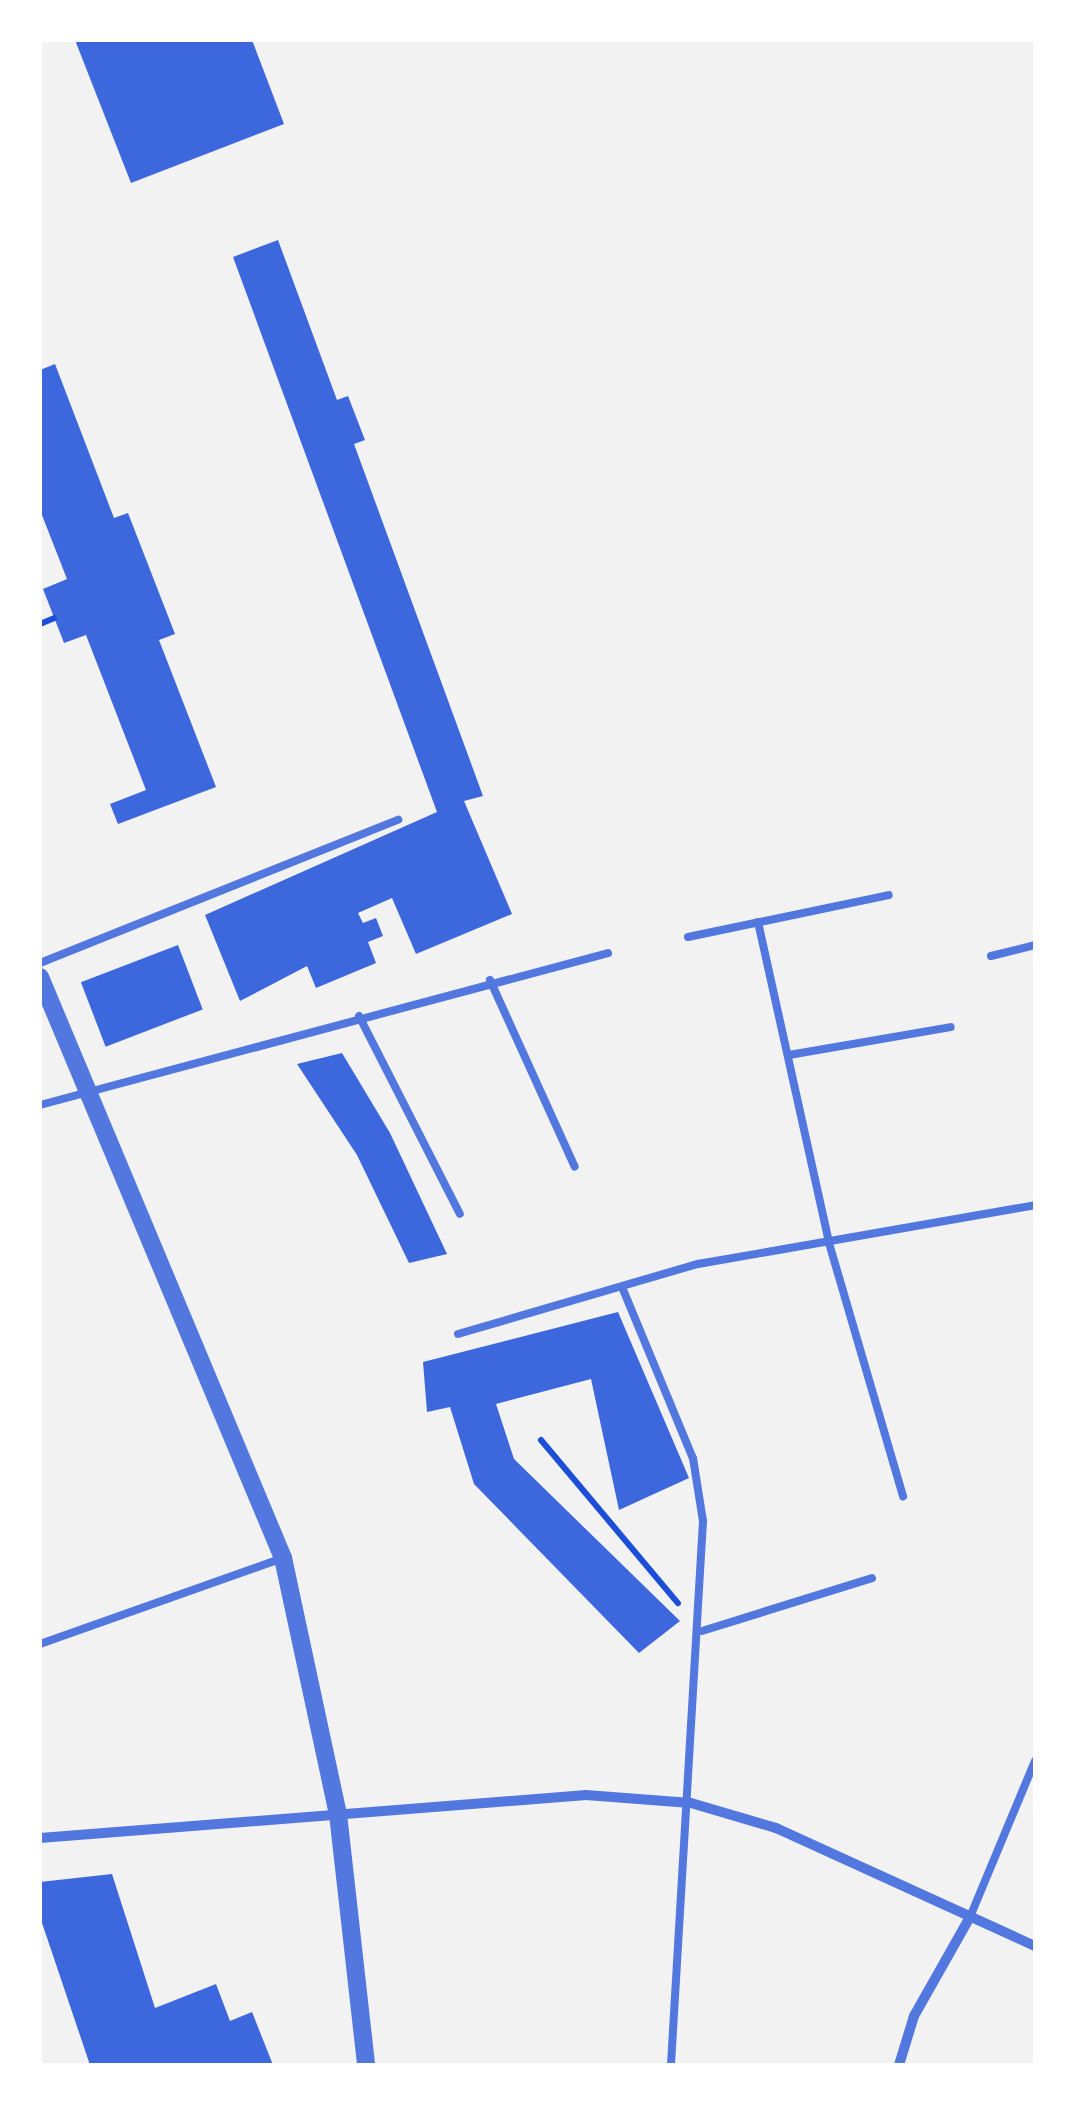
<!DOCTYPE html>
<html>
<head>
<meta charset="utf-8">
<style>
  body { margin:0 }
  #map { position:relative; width:1075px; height:2105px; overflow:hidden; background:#f2f2f2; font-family:Ubuntu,sans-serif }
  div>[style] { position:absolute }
  .building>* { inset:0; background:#3d67dc; transform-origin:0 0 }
  .path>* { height:6px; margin:-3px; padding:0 3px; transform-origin:3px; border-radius:3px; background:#1d4ed8 }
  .service>* { height:8px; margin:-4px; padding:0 4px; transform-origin:4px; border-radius:4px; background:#5277de }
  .minor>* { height:10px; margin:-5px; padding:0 5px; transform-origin:5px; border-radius:5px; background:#5277de }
  .tertiary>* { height:18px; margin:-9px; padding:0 9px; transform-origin:9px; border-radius:9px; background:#5277de }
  span { translate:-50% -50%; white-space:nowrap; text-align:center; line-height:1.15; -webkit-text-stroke:10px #fff; paint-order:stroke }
  .frame { position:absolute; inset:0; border:42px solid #fff; pointer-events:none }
</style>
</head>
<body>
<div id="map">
  <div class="building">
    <div style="clip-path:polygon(75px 40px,252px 40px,284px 124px,131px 183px)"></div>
    <div style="clip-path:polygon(278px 240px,337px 400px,348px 396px,365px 440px,354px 444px,483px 796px,464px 801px,512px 914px,416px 954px,392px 898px,358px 913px,363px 923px,376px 918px,383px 936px,368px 942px,376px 963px,316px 988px,307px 966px,240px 1001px,205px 915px,437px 812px,233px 257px)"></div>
    <div style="clip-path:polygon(55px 364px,114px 518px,128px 513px,175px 634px,159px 640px,216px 787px,118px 824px,110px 804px,146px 790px,86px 635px,64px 643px,43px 589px,67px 579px,40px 510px,40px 370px)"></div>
    <div style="left:178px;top:945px;width:69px;height:104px;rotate:69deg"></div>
    <div style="clip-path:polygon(342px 1053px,390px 1133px,447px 1254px,409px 1263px,357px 1155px,297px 1064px)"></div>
    <div style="clip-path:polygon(618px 1312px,689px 1478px,619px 1510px,591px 1379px,496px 1404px,514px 1459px,680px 1621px,639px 1653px,474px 1484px,450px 1407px,427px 1412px,423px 1362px)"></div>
    <div style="clip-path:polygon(112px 1874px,155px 2008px,216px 1984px,230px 2021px,252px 2012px,273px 2065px,90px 2065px,40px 1917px,40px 1882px)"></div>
  </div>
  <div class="path">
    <div style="left:40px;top:624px;width:15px;rotate:-23deg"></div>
    <div style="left:541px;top:1440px;width:213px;rotate:50deg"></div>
  </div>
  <div class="service">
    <div style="left:758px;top:922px;width:329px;rotate:77.5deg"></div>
    <div style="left:829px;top:1243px;width:264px;rotate:73.7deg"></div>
    <div style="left:688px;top:937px;width:205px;rotate:-11.8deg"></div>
    <div style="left:991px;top:956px;width:45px;rotate:-14deg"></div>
    <div style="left:40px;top:963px;width:386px;rotate:-21.8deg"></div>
    <div style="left:490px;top:980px;width:205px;rotate:65.6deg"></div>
    <div style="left:359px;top:1016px;width:222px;rotate:63deg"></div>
    <div style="left:789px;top:1055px;width:164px;rotate:-9.8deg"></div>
    <div style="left:40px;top:1105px;width:588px;rotate:-14.98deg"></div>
    <div style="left:622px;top:1287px;width:185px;rotate:67.5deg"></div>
    <div style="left:693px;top:1458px;width:64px;rotate:81deg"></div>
    <div style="left:703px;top:1521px;width:545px;rotate:93.37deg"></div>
    <div style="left:458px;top:1334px;width:250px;rotate:-16.3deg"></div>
    <div style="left:698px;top:1264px;width:342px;rotate:-9.9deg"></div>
    <div style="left:702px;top:1631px;width:178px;rotate:-17.3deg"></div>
    <div style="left:40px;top:1644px;width:258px;rotate:-19.5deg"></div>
    <div style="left:970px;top:1917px;width:169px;rotate:-67.4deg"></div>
  </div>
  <div class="minor">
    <div style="left:40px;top:1838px;width:548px;rotate:-4.5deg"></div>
    <div style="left:586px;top:1795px;width:105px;rotate:4.4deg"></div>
    <div style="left:691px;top:1803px;width:89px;rotate:16.4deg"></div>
    <div style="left:776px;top:1828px;width:285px;rotate:24.5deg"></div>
    <div style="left:899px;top:2065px;width:51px;rotate:-73deg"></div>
    <div style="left:914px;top:2016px;width:114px;rotate:-60.5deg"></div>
  </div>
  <div class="tertiary">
    <div style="left:40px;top:977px;width:630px;rotate:67.3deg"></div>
    <div style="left:283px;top:1558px;width:262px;rotate:77.9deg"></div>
    <div style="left:338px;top:1814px;width:253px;rotate:83.6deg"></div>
  </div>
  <div class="frame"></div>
</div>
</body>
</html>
